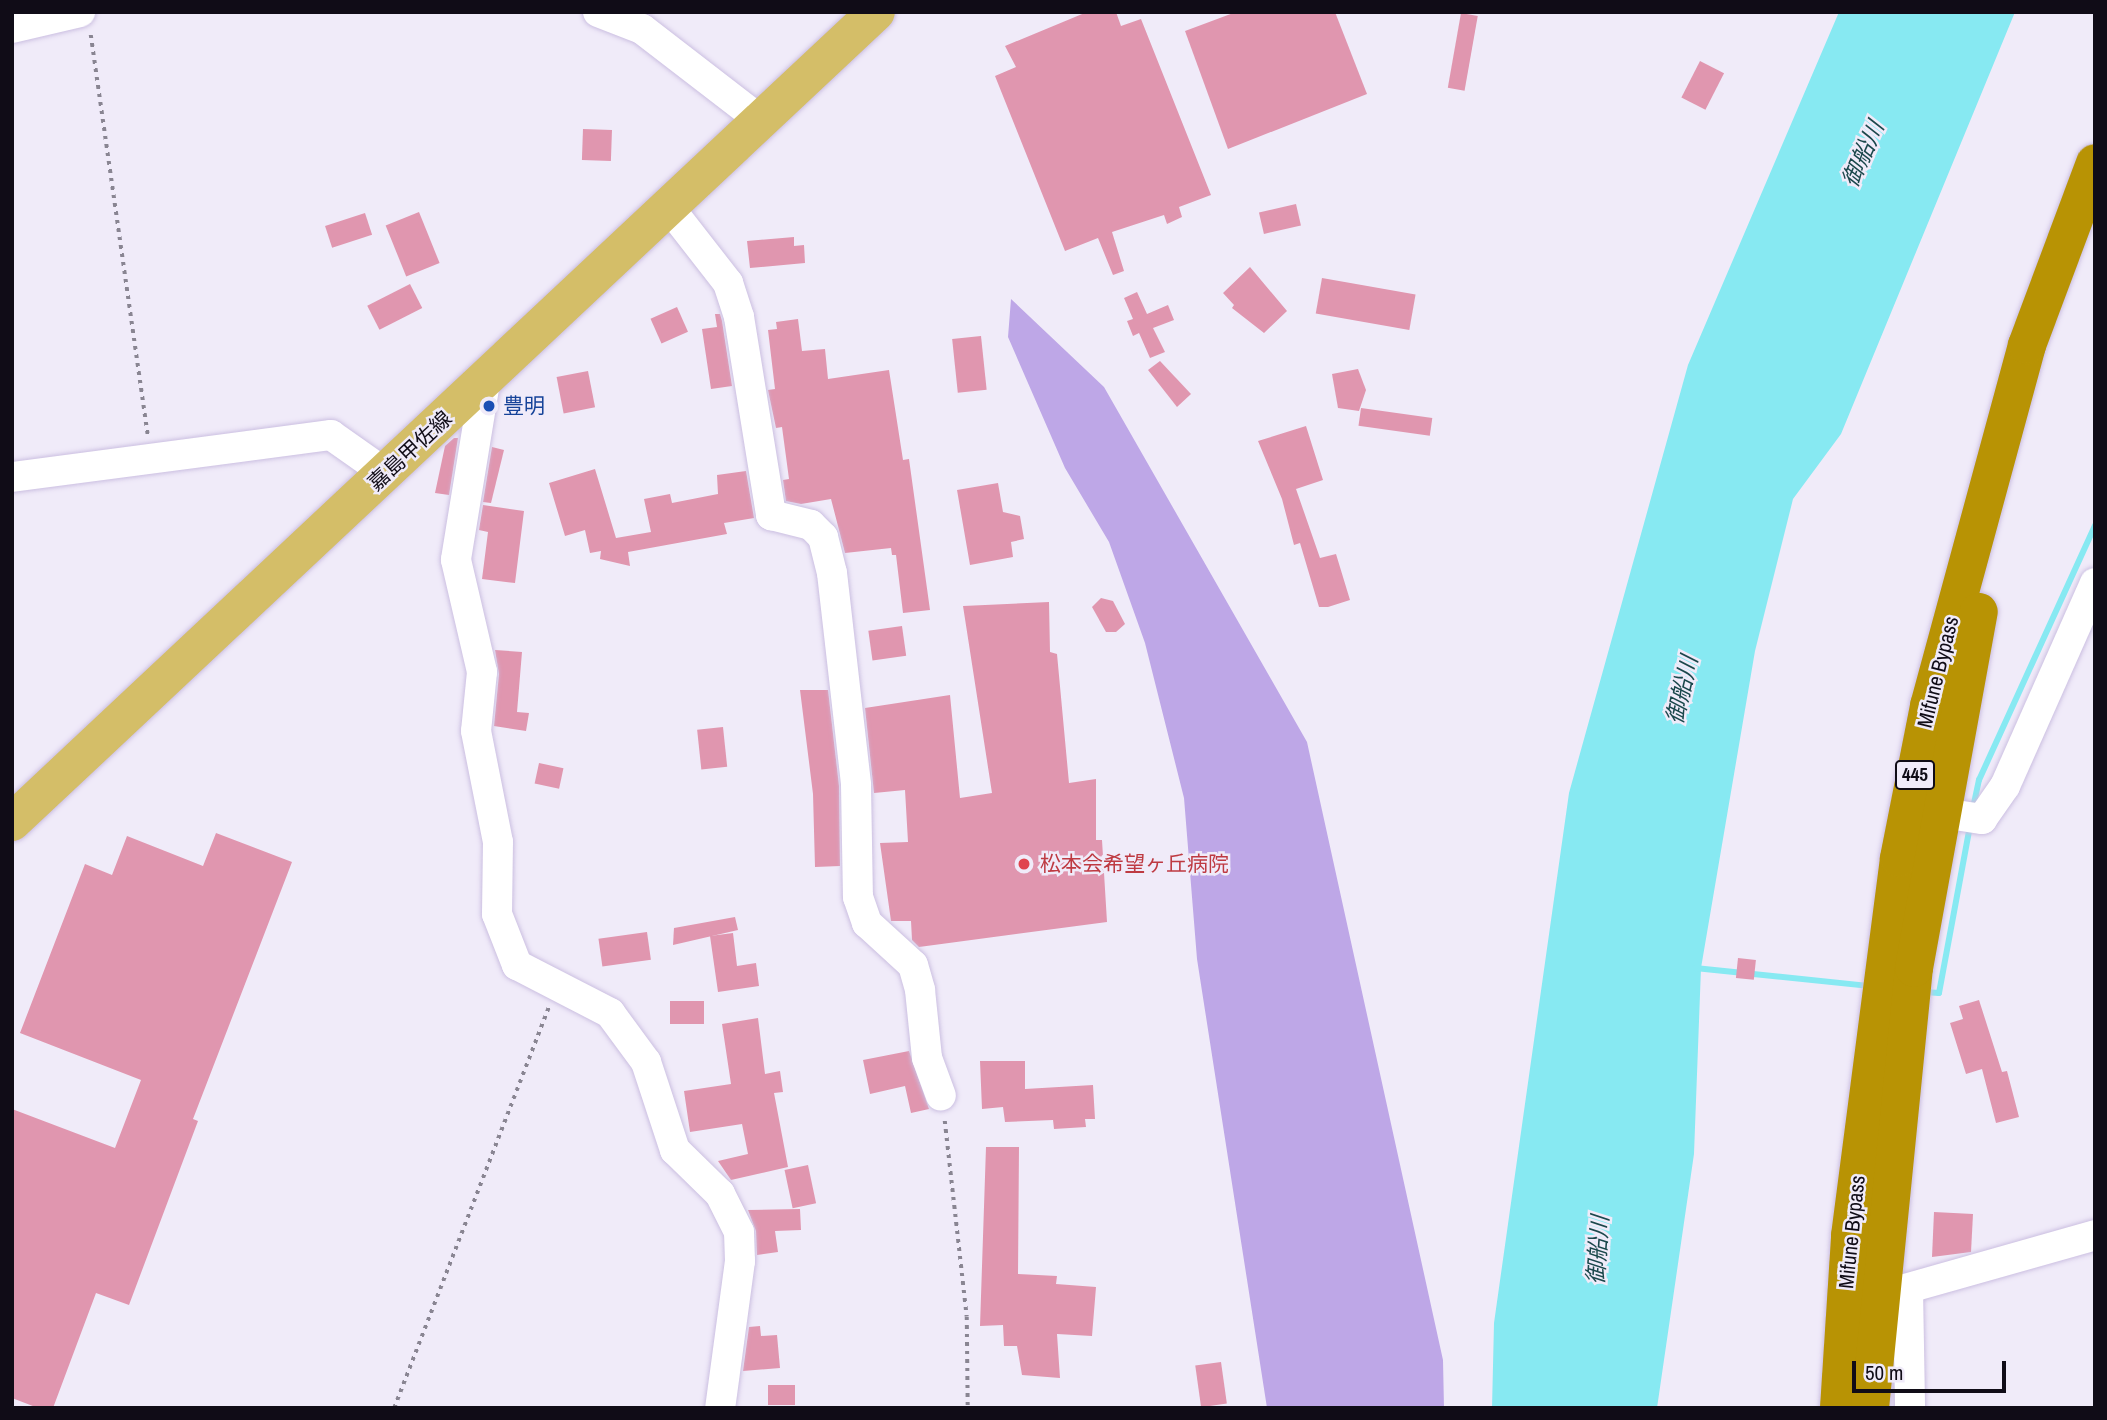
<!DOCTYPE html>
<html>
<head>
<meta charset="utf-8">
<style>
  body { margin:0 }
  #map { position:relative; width:2107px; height:1420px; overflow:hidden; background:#f0ebf9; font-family:"Archivo Narrow","Noto Sans JP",sans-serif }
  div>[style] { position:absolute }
  .forest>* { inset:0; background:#bea7e7 }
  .water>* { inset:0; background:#87e9f2 }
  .stream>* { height:6px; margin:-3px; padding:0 3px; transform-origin:3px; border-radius:3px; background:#87e9f2 }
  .building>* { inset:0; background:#e096af; transform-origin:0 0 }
  .path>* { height:3.5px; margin-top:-1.75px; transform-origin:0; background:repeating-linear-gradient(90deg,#898592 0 3.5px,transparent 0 8.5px) }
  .roads { filter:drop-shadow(0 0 2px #cbbfe1) drop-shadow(0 0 2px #cbbfe1) }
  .minor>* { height:30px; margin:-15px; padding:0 15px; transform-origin:15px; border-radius:15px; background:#fff }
  .major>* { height:38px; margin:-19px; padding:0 19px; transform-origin:19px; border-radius:19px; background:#d4be68 }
  .highway>* { height:38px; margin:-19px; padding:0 19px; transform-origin:19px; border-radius:19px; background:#b89304 }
  .dots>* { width:19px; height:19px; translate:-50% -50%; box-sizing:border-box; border:4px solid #f0ebf9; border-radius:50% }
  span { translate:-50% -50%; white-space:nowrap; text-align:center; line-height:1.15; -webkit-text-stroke:5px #f0ebf9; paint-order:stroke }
  .shield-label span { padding:2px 5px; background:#f0ebf9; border:2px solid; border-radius:5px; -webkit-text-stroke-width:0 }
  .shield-label { font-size:19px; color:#100c17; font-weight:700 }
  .transit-label { font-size:21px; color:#164399 }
  .left { translate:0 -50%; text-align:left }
  .street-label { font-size:21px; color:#100c17 }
  .health-label { font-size:21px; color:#be3a42 }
  .water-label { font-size:23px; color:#1b484c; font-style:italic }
  .frame { position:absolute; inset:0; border:14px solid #100c17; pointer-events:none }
  .scale { position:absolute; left:1852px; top:1361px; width:154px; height:32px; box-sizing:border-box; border:4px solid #100c17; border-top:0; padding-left:9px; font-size:21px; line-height:24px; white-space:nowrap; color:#100c17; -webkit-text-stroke:5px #f0ebf9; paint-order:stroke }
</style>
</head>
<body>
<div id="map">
  <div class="forest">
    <div style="clip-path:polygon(1011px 299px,1104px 387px,1307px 742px,1443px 1360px,1444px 1408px,1267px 1408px,1197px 959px,1184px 798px,1145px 643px,1109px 542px,1065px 468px,1008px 337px)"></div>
  </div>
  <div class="water">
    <div style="clip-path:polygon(1839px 12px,2015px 12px,1841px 434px,1793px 499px,1755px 651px,1701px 968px,1694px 1154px,1657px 1408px,1492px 1408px,1494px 1323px,1569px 793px,1688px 365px)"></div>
  </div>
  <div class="stream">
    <div style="left:1973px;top:808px;width:29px;rotate:-78deg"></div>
    <div style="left:1979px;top:780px;width:280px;rotate:-65.5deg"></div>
    <div style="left:1695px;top:968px;width:174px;rotate:5.9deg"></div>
    <div style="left:1924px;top:992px;width:15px;rotate:4deg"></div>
    <div style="left:1939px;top:993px;width:170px;rotate:-79.5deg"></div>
  </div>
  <div class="building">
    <div style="clip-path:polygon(1087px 12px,1116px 12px,1121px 26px,1141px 19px,1211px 195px,1179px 207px,1182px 217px,1167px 224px,1164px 215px,1112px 232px,1124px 271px,1113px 275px,1098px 238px,1065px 251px,995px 76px,1016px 67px,1005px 46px)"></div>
    <div style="clip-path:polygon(1236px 12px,1335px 12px,1367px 94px,1228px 149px,1185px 31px)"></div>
    <div style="left:1461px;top:13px;width:17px;height:76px;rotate:10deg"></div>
    <div style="left:1700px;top:61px;width:27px;height:41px;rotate:27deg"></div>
    <div style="left:583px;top:129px;width:29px;height:31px;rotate:2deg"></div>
    <div style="left:1296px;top:204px;width:22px;height:38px;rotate:77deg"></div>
    <div style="left:419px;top:212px;width:55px;height:36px;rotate:68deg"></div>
    <div style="left:365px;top:213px;width:23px;height:42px;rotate:72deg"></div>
    <div style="clip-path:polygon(794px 237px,794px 246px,804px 245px,805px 263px,750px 268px,747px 241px)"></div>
    <div style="clip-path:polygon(1250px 267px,1287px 311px,1264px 333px,1232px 308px,1234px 305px,1223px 293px)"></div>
    <div style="left:1322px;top:278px;width:95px;height:36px;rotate:10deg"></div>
    <div style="left:410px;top:284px;width:27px;height:48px;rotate:63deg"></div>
    <div style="clip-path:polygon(1137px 292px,1147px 314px,1168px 305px,1174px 320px,1153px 328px,1165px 352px,1150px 358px,1139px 333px,1133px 336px,1127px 321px,1133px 319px,1124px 298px)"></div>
    <div style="left:677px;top:307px;width:27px;height:29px;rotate:66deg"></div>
    <div style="clip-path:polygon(715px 314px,720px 314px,722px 321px,732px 386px,711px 389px,702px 329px,717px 327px)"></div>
    <div style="clip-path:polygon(798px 319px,802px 351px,825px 349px,828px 379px,889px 370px,903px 460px,909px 459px,930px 610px,903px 613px,896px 555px,892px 555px,891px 548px,845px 553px,831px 499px,801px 504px,786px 501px,783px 480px,789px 479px,782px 427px,776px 428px,768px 390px,775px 389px,768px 330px,777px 329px,776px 322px)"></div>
    <div style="left:981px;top:336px;width:54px;height:29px;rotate:84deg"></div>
    <div style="clip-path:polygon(1160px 361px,1191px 394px,1177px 407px,1148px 370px)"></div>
    <div style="clip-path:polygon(1358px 369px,1366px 390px,1359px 411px,1338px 408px,1332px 374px)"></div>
    <div style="left:588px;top:371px;width:37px;height:32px;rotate:79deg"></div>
    <div style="left:1361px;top:408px;width:72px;height:18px;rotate:8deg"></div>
    <div style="clip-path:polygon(1306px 426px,1323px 480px,1296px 489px,1320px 558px,1336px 554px,1350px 600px,1328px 607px,1319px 607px,1300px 543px,1294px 545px,1282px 499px,1258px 441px)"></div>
    <div style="clip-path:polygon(454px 438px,458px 438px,449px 495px,435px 493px,445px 446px)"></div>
    <div style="clip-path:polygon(492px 447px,504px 450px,491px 503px,483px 502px)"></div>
    <div style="clip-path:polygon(595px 469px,616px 538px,651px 532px,644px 499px,670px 494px,672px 503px,718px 494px,717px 475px,746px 471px,754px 518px,724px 523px,727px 534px,628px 552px,630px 566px,600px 559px,601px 551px,590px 553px,585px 530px,565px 536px,549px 483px)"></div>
    <div style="clip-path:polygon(998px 483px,1003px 512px,1020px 516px,1024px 539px,1011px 542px,1013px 557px,970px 565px,957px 490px)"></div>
    <div style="clip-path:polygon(483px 505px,524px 511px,515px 583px,482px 579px,488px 532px,479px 530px)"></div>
    <div style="clip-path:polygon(1101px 598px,1113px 601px,1125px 624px,1116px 632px,1106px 632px,1092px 607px)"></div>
    <div style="clip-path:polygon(1049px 602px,1050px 652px,1057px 654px,1069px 783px,1096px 779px,1096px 840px,1102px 840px,1107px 922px,919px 947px,912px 940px,911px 921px,891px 921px,880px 843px,908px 842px,905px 790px,874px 793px,865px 708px,950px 695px,960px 798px,992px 793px,963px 606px)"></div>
    <div style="left:902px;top:626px;width:30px;height:34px;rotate:82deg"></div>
    <div style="clip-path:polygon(495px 650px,522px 652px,517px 712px,529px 713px,526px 731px,494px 726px,499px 674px)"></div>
    <div style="clip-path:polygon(800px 690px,828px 690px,839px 786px,840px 866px,815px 867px,813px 794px)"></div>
    <div style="left:723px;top:727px;width:40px;height:26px;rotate:84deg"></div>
    <div style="left:539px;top:763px;width:25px;height:21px;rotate:12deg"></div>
    <div style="clip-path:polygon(216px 833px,292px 862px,193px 1119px,198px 1121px,129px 1305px,96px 1293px,53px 1408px,38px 1408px,12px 1398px,12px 1109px,115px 1148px,141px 1080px,20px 1033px,85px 864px,112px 875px,127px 836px,203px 866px)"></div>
    <div style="clip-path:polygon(735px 917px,738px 930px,673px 945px,674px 928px)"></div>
    <div style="left:647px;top:932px;width:28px;height:49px;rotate:82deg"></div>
    <div style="clip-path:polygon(733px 933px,737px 966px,756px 963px,759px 986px,718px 992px,710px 936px)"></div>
    <div style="left:1738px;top:958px;width:18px;height:20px;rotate:6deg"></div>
    <div style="clip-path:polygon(1979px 1000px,2002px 1072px,2007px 1071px,2019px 1117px,1996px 1123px,1982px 1069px,1966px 1074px,1950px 1023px,1963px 1019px,1959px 1006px)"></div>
    <div style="left:704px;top:1001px;width:23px;height:34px;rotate:90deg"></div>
    <div style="clip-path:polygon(758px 1018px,765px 1074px,780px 1071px,783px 1092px,774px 1093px,788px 1167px,731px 1180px,718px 1161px,748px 1154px,742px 1124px,690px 1132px,684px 1091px,731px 1084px,722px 1024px)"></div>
    <div style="clip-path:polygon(909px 1051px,929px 1109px,911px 1113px,905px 1086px,870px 1094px,863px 1060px)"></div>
    <div style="clip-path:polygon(980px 1061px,1025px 1061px,1025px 1089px,1093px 1085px,1095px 1119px,1085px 1119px,1086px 1127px,1054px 1129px,1053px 1120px,1005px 1122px,1003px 1107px,982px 1109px)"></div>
    <div style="clip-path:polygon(986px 1147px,1019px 1147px,1018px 1274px,1057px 1276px,1056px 1284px,1096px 1287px,1092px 1336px,1057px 1334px,1060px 1378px,1022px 1375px,1017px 1346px,1004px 1346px,1003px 1325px,980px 1326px)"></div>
    <div style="left:808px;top:1165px;width:39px;height:24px;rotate:78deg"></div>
    <div style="clip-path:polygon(800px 1209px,801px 1230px,775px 1231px,778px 1252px,757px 1255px,756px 1231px,748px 1210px)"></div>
    <div style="clip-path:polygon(1934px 1212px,1973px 1214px,1971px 1252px,1932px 1257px)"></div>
    <div style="clip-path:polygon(760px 1326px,761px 1336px,777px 1335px,780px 1368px,743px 1371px,749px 1327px)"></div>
    <div style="left:1221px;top:1362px;width:42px;height:26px;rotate:82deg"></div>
    <div style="left:768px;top:1385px;width:27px;height:20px"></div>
  </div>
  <div class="path">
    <div style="left:91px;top:35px;width:405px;rotate:81.9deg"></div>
    <div style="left:945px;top:1121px;width:197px;rotate:83.6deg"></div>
    <div style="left:967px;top:1317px;width:91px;rotate:89.4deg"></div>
    <div style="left:394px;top:1408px;width:430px;rotate:-68.9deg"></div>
  </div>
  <div class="roads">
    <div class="minor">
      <div style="left:598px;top:12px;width:47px;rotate:21.1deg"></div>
      <div style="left:642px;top:29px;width:148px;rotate:37.6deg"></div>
      <div style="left:12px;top:28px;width:70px;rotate:-13.2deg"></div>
      <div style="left:668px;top:206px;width:98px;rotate:52.1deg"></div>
      <div style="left:728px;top:283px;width:36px;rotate:72deg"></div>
      <div style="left:739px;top:317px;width:201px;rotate:80.8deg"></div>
      <div style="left:771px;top:515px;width:41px;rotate:14deg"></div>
      <div style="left:811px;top:525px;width:17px;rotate:45deg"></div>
      <div style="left:823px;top:537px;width:37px;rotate:76deg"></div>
      <div style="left:832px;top:573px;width:213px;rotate:83.5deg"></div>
      <div style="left:856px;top:785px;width:112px;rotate:89deg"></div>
      <div style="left:858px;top:897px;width:28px;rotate:71deg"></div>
      <div style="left:867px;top:923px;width:62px;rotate:42.4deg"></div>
      <div style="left:913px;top:965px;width:26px;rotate:74deg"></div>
      <div style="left:920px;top:990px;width:68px;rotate:84.1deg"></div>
      <div style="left:927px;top:1058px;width:40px;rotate:69.8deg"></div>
      <div style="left:485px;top:382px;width:180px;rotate:99.3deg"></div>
      <div style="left:456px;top:560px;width:115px;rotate:76.9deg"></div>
      <div style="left:482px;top:672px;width:59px;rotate:95.8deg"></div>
      <div style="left:476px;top:731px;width:113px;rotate:78.8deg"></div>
      <div style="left:498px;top:842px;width:72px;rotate:90.8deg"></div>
      <div style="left:497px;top:914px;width:55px;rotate:68.6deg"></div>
      <div style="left:517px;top:965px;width:105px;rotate:27.3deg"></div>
      <div style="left:610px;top:1013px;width:61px;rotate:53.7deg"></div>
      <div style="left:646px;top:1062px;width:93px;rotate:71.8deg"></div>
      <div style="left:675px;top:1150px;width:63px;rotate:44.4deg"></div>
      <div style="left:720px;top:1194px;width:42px;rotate:63.4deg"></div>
      <div style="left:739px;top:1232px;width:29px;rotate:88deg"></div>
      <div style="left:740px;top:1261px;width:148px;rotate:97.7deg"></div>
      <div style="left:12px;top:477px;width:322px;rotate:-7.5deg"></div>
      <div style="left:331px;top:435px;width:66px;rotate:35.1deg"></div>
      <div style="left:1923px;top:810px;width:60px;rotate:8.7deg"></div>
      <div style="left:1982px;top:819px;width:40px;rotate:-55.1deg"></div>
      <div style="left:2005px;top:786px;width:222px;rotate:-66.1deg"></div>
      <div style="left:1908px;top:1289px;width:119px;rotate:89deg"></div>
      <div style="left:1860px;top:1295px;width:20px;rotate:3deg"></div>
      <div style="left:1880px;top:1296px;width:223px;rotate:-15.8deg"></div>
    </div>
    <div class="major">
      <div style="left:12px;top:822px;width:1184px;rotate:-43.15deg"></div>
    </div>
    <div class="highway">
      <div style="left:1839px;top:1408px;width:172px;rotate:-86.3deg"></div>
      <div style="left:1850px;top:1236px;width:381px;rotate:-82.6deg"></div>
      <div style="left:1899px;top:858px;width:155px;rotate:-78.8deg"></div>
      <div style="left:1929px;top:706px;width:374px;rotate:-74.8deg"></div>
      <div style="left:2027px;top:345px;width:194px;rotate:-69.5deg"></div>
      <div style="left:1870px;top:1408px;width:442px;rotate:-84.3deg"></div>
      <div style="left:1914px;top:968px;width:362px;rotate:-79.7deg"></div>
    </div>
  </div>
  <div class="dots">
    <div style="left:489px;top:406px;background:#1a4fb4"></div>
    <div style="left:1024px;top:864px;background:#e0444e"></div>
  </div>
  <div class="shield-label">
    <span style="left:1915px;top:775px">445</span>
  </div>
  <div class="transit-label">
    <span class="left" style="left:503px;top:406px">豊明</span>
  </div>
  <div class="street-label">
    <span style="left:410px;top:451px;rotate:-43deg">嘉島甲佐線</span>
    <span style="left:1938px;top:672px;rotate:-76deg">Mifune Bypass</span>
    <span style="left:1852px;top:1232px;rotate:-84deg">Mifune Bypass</span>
  </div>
  <div class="health-label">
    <span class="left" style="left:1040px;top:864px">松本会希望ヶ丘病院</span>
  </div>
  <div class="water-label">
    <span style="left:1863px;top:154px;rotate:-66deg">御船川</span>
    <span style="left:1682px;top:690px;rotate:-77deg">御船川</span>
    <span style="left:1598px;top:1250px;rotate:-86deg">御船川</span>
  </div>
  <div class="frame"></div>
  <div class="scale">50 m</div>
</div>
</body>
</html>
